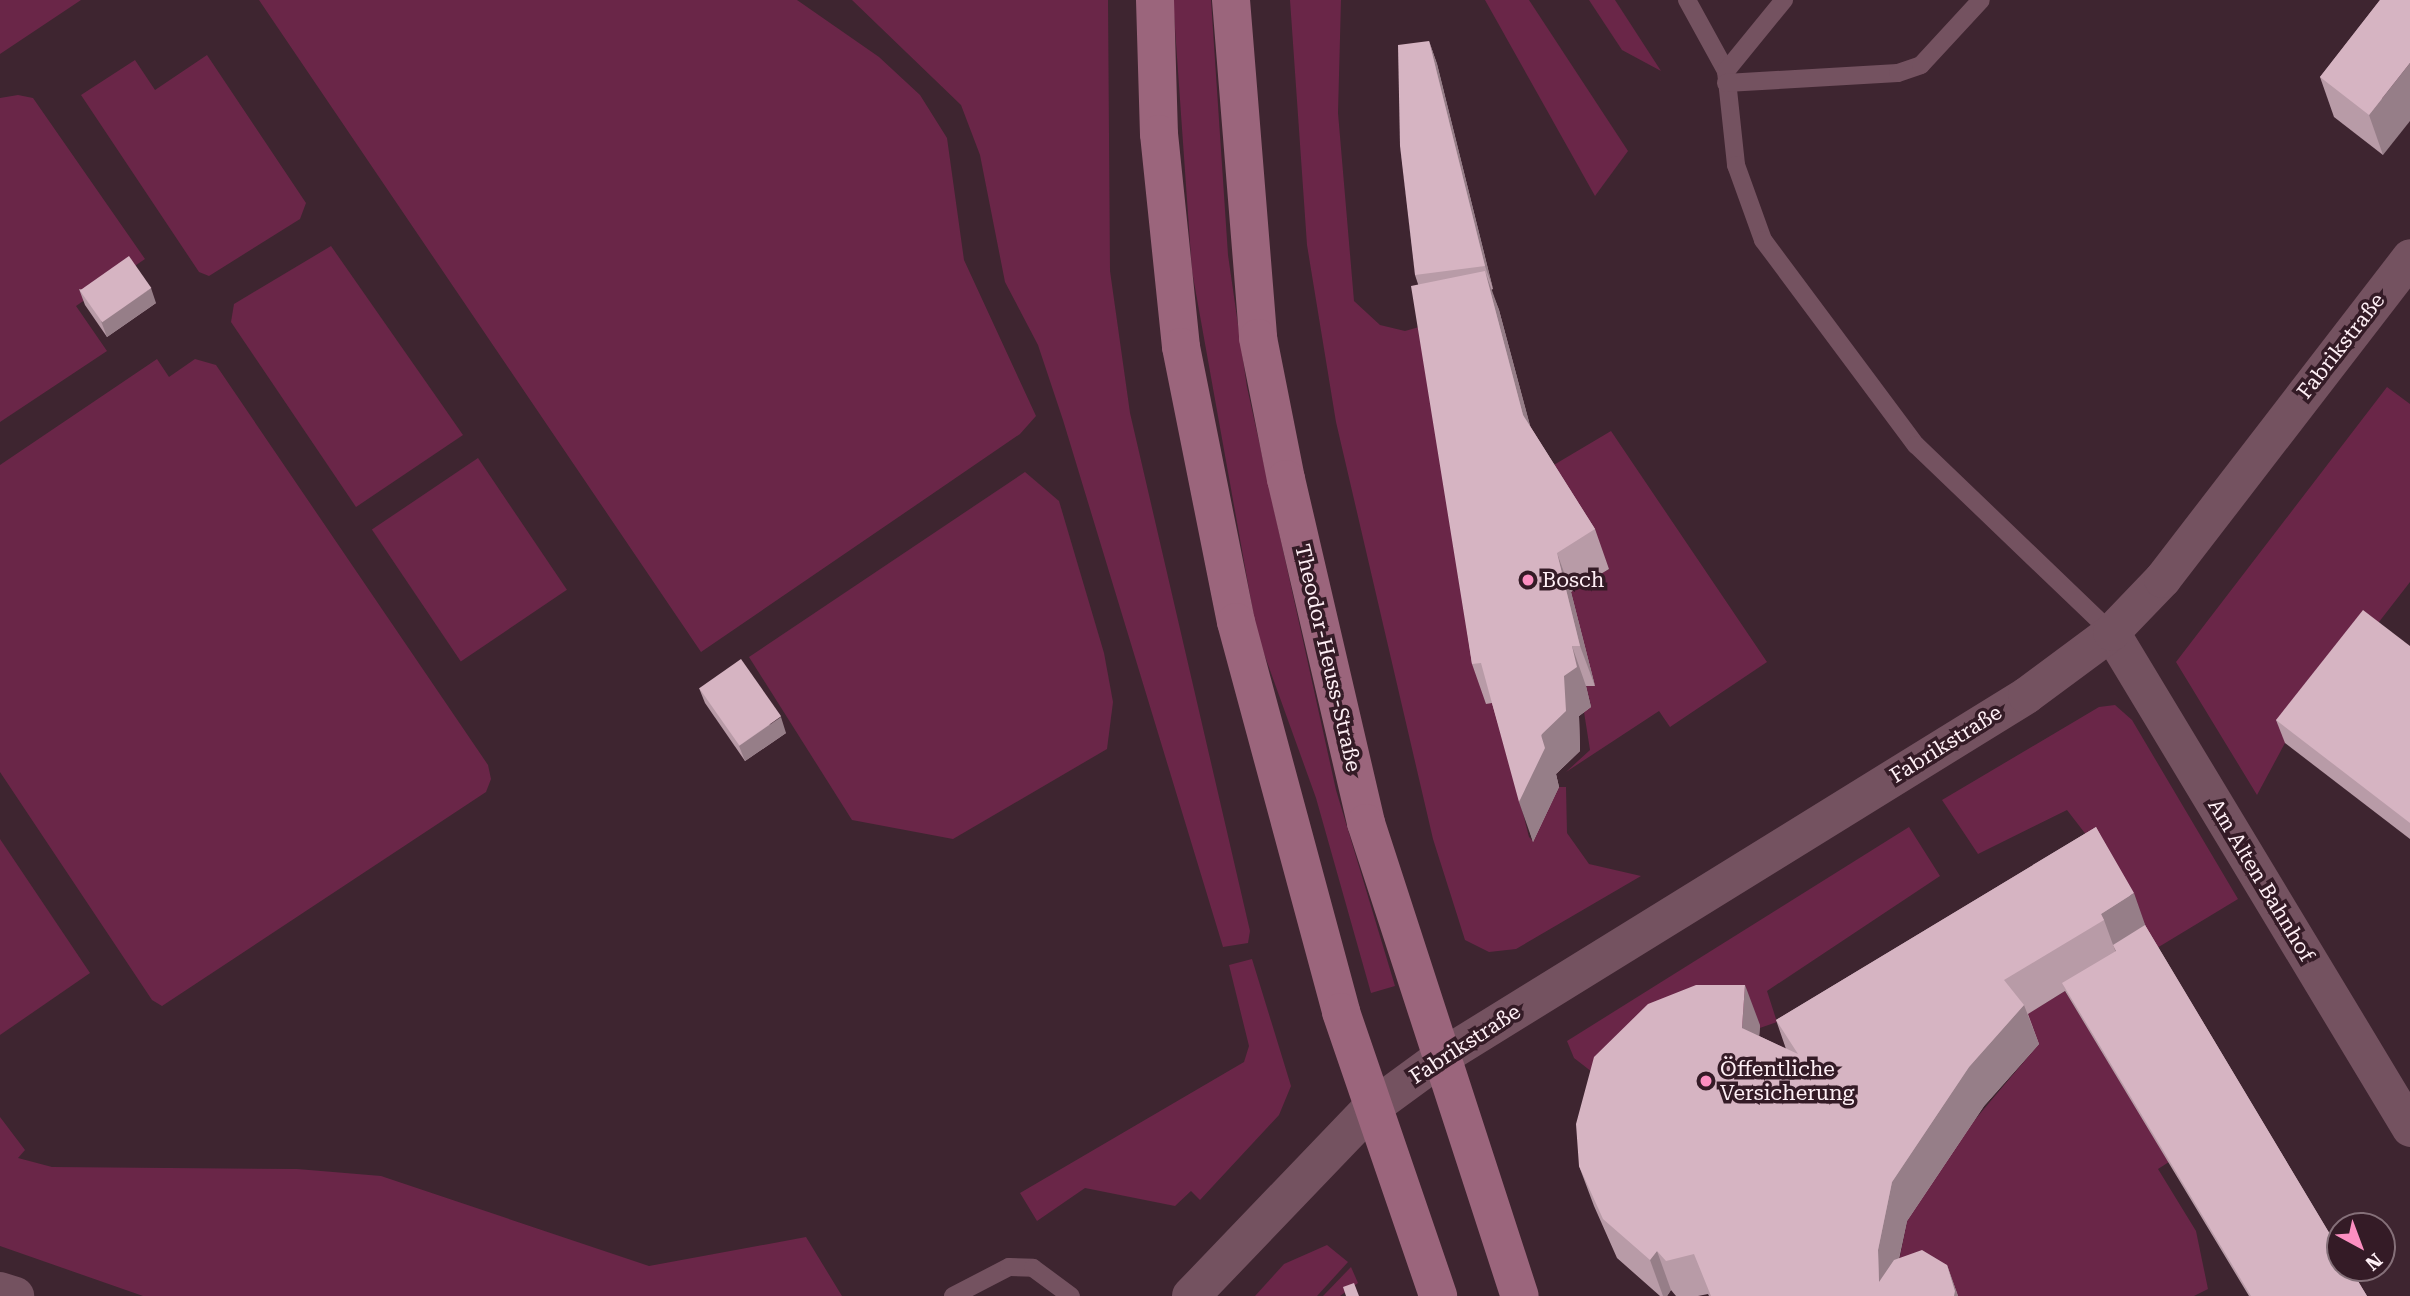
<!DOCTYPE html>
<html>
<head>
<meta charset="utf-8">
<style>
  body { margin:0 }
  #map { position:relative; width:2410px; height:1296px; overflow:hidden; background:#3e2530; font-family:"Roboto Serif",serif }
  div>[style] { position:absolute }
  .green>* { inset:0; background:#6a2648; transform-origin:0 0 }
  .service>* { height:18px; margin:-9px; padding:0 9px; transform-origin:9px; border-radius:9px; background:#745260 }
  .minor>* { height:37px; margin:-18.5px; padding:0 18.5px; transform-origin:18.5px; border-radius:18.5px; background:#745260 }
  .tertiary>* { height:38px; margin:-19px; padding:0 19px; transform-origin:19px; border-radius:19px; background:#745260 }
  .secondary>* { height:38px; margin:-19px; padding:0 19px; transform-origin:19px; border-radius:19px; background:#9b657c }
  .wall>* { inset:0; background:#b89ba7 }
  .shaded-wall>* { inset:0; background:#967e88 }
  .building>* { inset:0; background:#d6b4c2; transform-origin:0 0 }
  .dots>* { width:19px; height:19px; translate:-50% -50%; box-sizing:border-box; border:4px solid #341b26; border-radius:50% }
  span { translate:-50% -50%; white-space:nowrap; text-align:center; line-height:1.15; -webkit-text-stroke:7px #341b26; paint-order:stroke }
  .street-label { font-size:21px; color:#fff0f6 }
  .poi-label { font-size:21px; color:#fff0f6 }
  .left { translate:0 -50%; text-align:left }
  .north { position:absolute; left:2326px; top:1212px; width:70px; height:70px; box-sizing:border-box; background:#341b26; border:2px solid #857079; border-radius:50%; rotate:139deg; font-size:19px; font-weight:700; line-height:28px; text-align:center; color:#fff0f6 }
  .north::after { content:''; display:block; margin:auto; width:24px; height:32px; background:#fc8fc1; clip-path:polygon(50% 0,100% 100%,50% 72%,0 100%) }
</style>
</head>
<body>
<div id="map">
  <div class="green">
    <div style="clip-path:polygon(0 0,81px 0,0 54px)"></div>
    <div style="clip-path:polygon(259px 0,797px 0,879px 57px,920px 95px,947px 138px,964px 260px,1036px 416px,1020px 434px,701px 652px)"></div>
    <div style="clip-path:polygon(852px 0,1108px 0,1110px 271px,1130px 413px,1250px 931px,1248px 943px,1223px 947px,1063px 420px,1038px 345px,1005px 282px,980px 155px,961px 105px)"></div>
    <div style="clip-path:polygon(1173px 0,1211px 0,1228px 255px,1247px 387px,1336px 790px,1395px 986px,1371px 993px,1316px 798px,1257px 634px,1192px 271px)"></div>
    <div style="clip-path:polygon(1290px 0,1341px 0,1338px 113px,1354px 301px,1380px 325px,1405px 331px,1426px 325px,1486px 703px,1495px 702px,1529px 837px,1533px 841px,1559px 787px,1566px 787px,1567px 833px,1589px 864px,1641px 876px,1516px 949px,1489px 952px,1465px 940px,1433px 839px,1336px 422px,1307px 245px)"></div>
    <div style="clip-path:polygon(1485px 0,1529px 0,1628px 151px,1595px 196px)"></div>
    <div style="clip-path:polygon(1589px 0,1615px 0,1661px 71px,1622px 50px)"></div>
    <div style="clip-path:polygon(207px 55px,306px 203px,300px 219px,209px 276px,199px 272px,81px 95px,135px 60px,155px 90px)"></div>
    <div style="clip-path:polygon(18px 95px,33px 98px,145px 259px,76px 306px,107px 351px,0 422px,0 98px)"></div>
    <div style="clip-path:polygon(331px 246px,463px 435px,356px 507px,231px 322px,234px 304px)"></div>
    <div style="clip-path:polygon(157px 359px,169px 377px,195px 359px,216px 365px,488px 765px,491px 779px,486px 792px,162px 1006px,152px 1000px,0 772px,0 465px)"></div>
    <div style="clip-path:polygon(2387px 387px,2410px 404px,2410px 582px,2285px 743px,2257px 795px,2176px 662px)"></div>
    <div style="clip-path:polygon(1611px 431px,1767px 662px,1670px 727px,1659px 711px,1566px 772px,1590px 750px,1584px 712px,1591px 706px,1586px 686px,1594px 685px,1571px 592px,1609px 569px,1547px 469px)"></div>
    <div style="left:478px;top:458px;width:159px;height:128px;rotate:56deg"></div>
    <div style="clip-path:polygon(1025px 472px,1059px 501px,1104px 653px,1113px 702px,1107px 749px,953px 839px,852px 820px,749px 657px)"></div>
    <div style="clip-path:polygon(2115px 705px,2132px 720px,2238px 899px,2157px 948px,2111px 867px,2067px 810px,1978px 854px,1942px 800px,2099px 707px)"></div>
    <div style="clip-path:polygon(1909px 827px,1940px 876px,1767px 991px,1777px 1022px,1605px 1082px,1574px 1058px,1567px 1041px)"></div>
    <div style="clip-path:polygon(0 839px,90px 973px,0 1035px)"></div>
    <div style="clip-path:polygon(1252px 959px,1291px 1086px,1279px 1115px,1200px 1200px,1191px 1191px,1175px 1206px,1085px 1188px,1037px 1221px,1020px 1193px,1244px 1062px,1249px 1046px,1229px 965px)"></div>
    <div style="clip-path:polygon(2065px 991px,2169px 1162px,2158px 1169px,2196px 1231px,2208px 1289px,2194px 1296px,1892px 1296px,1907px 1221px,1956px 1142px,2038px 1045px,2019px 1019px)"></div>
    <div style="clip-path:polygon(0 1117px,25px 1150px,18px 1158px,52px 1167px,297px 1169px,381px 1176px,649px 1266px,806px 1237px,842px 1296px,143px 1296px,0 1246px)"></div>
    <div style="clip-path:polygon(1327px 1245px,1348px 1262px,1317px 1296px,1255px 1296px,1284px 1264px)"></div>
    <div style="clip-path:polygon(1351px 1267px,1358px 1283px,1340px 1296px,1323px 1296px)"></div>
  </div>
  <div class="service">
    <div style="left:1687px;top:0;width:81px;rotate:61.2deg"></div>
    <div style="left:1726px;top:71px;width:95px;rotate:83.9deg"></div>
    <div style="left:1736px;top:165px;width:80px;rotate:70.2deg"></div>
    <div style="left:1763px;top:240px;width:256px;rotate:53.3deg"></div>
    <div style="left:1916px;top:445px;width:270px;rotate:43.8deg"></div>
    <div style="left:1726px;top:71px;width:92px;rotate:-50.8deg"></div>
    <div style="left:1726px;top:83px;width:172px;rotate:-3.3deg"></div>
    <div style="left:1898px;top:73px;width:24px;rotate:-19deg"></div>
    <div style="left:1921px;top:65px;width:88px;rotate:-47.3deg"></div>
    <div style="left:953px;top:1296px;width:63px;rotate:-27.4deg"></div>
    <div style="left:1009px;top:1267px;width:24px;rotate:2deg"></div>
    <div style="left:1033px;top:1268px;width:47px;rotate:36.4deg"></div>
  </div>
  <div class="minor">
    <div style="left:2111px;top:632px;width:579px;rotate:58.92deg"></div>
    <div style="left:1372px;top:1107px;width:83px;rotate:-36.2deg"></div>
    <div style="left:1439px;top:1058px;width:690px;rotate:-31.73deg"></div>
    <div style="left:2026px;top:695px;width:106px;rotate:-36.5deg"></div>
    <div style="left:2111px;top:632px;width:74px;rotate:-46.1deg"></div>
    <div style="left:2162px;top:579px;width:406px;rotate:-52.4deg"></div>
  </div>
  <div class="tertiary">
    <div style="left:0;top:1291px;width:16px;rotate:18deg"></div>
    <div style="left:1191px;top:1296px;width:262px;rotate:-46.2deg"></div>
  </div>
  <div class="secondary">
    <div style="left:1155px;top:0;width:134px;rotate:88.3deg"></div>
    <div style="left:1159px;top:134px;width:214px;rotate:84.1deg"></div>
    <div style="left:1181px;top:347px;width:280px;rotate:78.7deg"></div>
    <div style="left:1236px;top:622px;width:404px;rotate:74.9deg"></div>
    <div style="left:1341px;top:1012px;width:300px;rotate:71.1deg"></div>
    <div style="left:1231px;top:0;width:339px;rotate:85.4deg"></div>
    <div style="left:1258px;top:338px;width:144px;rotate:78.8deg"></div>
    <div style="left:1286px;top:479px;width:353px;rotate:76.9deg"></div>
    <div style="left:1366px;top:823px;width:497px;rotate:72deg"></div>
  </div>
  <div class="wall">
    <div style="clip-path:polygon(2380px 0,2383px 155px,2334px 117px,2320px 77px)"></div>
    <div style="clip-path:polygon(1429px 41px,1437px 64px,1493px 289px,1491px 290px,1499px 310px,1530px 426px,1595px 529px,1609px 569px,1571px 592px,1595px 686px,1586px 686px,1591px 707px,1579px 716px,1580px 751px,1556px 774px,1559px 787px,1533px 842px,1492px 703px,1486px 704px,1472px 664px,1418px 284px,1415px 275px)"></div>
    <div style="clip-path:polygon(79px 289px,156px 303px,107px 337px,85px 305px)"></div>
    <div style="clip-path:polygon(2410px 646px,2410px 839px,2285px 743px,2276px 720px)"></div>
    <div style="clip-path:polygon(699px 688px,786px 733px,745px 761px,705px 703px)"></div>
    <div style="clip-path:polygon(2096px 827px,2145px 925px,2367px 1296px,2249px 1296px,2065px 991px,2028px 1014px,2039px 1044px,1984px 1106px,1907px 1221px,1899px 1259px,1947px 1265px,1958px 1296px,1709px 1296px,1708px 1294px,1698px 1296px,1676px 1296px,1671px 1290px,1667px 1296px,1660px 1296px,1617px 1258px,1594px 1206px,1579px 1166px,1760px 1025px,1759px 1036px,1786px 1049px,1776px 1020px)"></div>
  </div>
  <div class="shaded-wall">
    <div style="clip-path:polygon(1429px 41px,1437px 64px,1493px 289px,1485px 266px)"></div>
    <div style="clip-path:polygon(2410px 63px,2410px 121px,2383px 155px,2369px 115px)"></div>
    <div style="clip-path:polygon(1485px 271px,1499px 310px,1538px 455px,1523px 415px)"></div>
    <div style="clip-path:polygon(151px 288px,156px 303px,107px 337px,101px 321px)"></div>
    <div style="clip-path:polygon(1557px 553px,1571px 592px,1595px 686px,1580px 646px)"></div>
    <div style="clip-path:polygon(1572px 646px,1586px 686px,1591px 707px,1579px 716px,1580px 751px,1556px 774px,1559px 787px,1533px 842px,1519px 802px)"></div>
    <div style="clip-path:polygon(781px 717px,786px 733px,745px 761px,739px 746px)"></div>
    <div style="clip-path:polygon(2134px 893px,2148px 933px,2116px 953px,2104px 920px,2101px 914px)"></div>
    <div style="clip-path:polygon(1745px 985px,1760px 1025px,1757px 1067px,1742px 1028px)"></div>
    <div style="clip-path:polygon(2024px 1005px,2039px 1044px,1984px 1106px,1907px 1221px,1892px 1290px,1879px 1282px,1878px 1250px,1892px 1182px,1969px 1067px)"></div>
    <div style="clip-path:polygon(1657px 1251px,1671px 1290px,1667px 1296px,1663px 1296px,1650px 1260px)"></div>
    <div style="clip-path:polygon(1947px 1265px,1958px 1296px,1954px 1296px)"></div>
  </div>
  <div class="building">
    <div style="clip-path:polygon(2380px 0,2410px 0,2410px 63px,2369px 115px,2320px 77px)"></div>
    <div style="clip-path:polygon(1429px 41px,1485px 266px,1415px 275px,1400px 146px,1398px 45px)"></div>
    <div style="left:129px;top:256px;width:39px;height:60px;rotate:55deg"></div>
    <div style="clip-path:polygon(1485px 271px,1523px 415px,1595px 529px,1557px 553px,1580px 646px,1572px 646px,1577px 667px,1564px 676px,1566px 711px,1541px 735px,1545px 748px,1519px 802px,1481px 663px,1472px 664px,1411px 286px)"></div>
    <div style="clip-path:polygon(2363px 610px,2410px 646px,2410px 823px,2276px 720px)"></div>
    <div style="left:741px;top:659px;width:70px;height:51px;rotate:55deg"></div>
    <div style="clip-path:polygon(2096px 827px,2134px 893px,2101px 914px,2104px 920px,2004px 980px,2024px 1005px,1969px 1067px,1892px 1182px,1878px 1250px,1879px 1282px,1894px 1260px,1922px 1250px,1947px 1265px,1955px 1291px,1954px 1296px,1711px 1296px,1694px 1254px,1666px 1261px,1657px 1251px,1650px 1260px,1603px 1219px,1579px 1166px,1576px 1124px,1594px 1057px,1648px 1004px,1696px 985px,1745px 985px,1742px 1028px,1798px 1054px,1776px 1020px)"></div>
    <div style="clip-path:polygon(2145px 925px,2340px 1251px,2340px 1268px,2350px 1268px,2367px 1296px,2251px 1296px,2062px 983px,2116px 951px,2113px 945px)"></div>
    <div style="clip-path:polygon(1354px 1283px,1359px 1296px,1346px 1296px,1343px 1287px)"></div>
  </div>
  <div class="dots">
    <div style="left:1528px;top:580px;background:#fc8fc1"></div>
    <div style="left:1706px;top:1081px;background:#fc8fc1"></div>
  </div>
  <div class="street-label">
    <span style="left:2341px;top:346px;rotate:-52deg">Fabrikstraße</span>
    <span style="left:1328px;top:658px;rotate:77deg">Theodor-Heuss-Straße</span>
    <span style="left:1946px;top:744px;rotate:-32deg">Fabrikstraße</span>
    <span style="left:2261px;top:880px;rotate:59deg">Am Alten Bahnhof</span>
    <span style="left:1465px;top:1044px;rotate:-33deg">Fabrikstraße</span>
  </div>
  <div class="poi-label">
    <span class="left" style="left:1542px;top:580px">Bosch</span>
    <span class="left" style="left:1720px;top:1081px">Öffentliche<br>Versicherung</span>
  </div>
  <div class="north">N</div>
</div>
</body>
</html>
